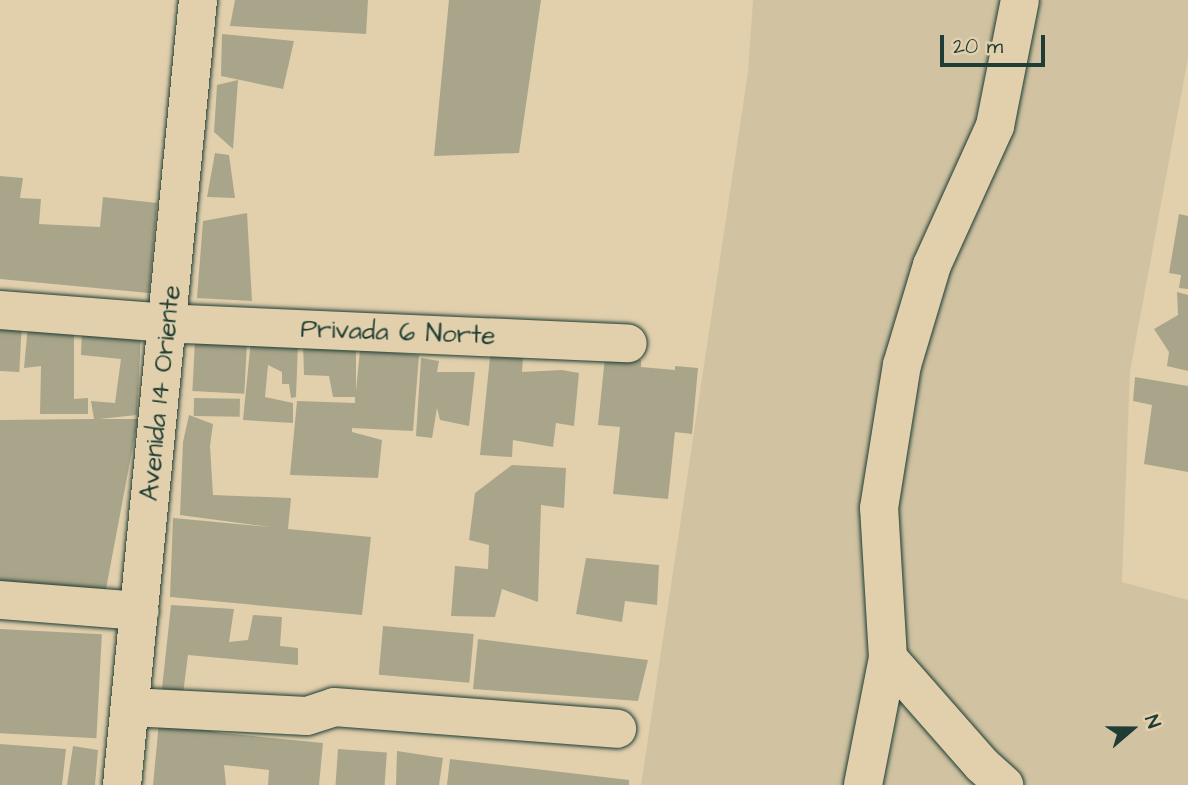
<!DOCTYPE html>
<html>
<head>
<meta charset="utf-8">
<style>
  body { margin:0 }
  #map { position:relative; width:1188px; height:785px; overflow:hidden; background:#e2d0ad; font-family:"Architects Daughter",sans-serif }
  div>[style] { position:absolute }
  .built>* { inset:0; background:#d1c3a2 }
  .building>* { inset:0; background:#a9a58a; transform-origin:0 0 }
  .roads { filter:drop-shadow(0 0 2px #1f3d34) drop-shadow(0 0 2px #1f3d34) }
  .minor>* { height:38px; margin:-19px; padding:0 19px; transform-origin:19px; border-radius:19px; background:#e2d0ad }
  .major>* { height:38px; margin:-19px; padding:0 19px; transform-origin:19px; border-radius:19px; background:#e2d0ad }
  span { translate:-50% -50%; white-space:nowrap; text-align:center; line-height:1.15; -webkit-text-stroke:5px #e2d0ad; paint-order:stroke }
  .street-label { font-size:26px; color:#1f3d34 }
  .north { position:absolute; left:1097px; top:694px; width:70px; height:70px; -webkit-text-stroke:5px #e2d0ad; paint-order:stroke; rotate:70deg; font-size:19px; font-weight:700; line-height:28px; text-align:center; color:#1f3d34 }
  .north::after { content:''; display:block; margin:auto; width:24px; height:32px; background:#1f3d34; clip-path:polygon(50% 0,100% 100%,50% 72%,0 100%) }
  .scale { position:absolute; left:940px; top:35px; width:105px; height:32px; box-sizing:border-box; border:4px solid #1f3d34; border-top:0; padding-left:9px; font-size:21px; line-height:24px; white-space:nowrap; color:#1f3d34; -webkit-text-stroke:5px #e2d0ad; paint-order:stroke }
</style>
</head>
<body>
<div id="map">
  <div class="built">
    <div style="clip-path:polygon(753px 0,1188px 0,1188px 58px,1130px 372px,1122px 582px,1188px 600px,1188px 785px,641px 785px,748px 72px)"></div>
  </div>
  <div class="building">
    <div style="clip-path:polygon(235px 0,368px 0,366px 34px,230px 26px)"></div>
    <div style="clip-path:polygon(449px 0,541px 0,519px 153px,434px 156px)"></div>
    <div style="clip-path:polygon(222px 34px,294px 41px,283px 89px,221px 76px)"></div>
    <div style="clip-path:polygon(238px 80px,233px 149px,214px 132px,217px 85px)"></div>
    <div style="clip-path:polygon(215px 153px,229px 155px,235px 198px,207px 197px)"></div>
    <div style="clip-path:polygon(0 176px,23px 178px,20px 198px,41px 199px,39px 224px,100px 227px,103px 197px,157px 203px,149px 293px,0 279px)"></div>
    <div style="clip-path:polygon(247px 213px,252px 301px,197px 298px,203px 221px)"></div>
    <div style="clip-path:polygon(1179px 214px,1188px 216px,1188px 289px,1179px 288px,1181px 275px,1169px 273px)"></div>
    <div style="clip-path:polygon(1177px 292px,1188px 295px,1188px 371px,1167px 366px,1169px 352px,1154px 329px,1178px 315px)"></div>
    <div style="left:0;top:320px;width:22px;height:51px;rotate:3deg"></div>
    <div style="clip-path:polygon(28px 325px,74px 329px,74px 399px,88px 398px,88px 414px,40px 414px,41px 366px,24px 368px)"></div>
    <div style="clip-path:polygon(82px 330px,141px 334px,137px 415px,99px 419px,138px 419px,106px 589px,0 581px,0 420px,94px 419px,91px 401px,115px 403px,121px 359px,81px 355px)"></div>
    <div style="clip-path:polygon(251px 340px,298px 343px,296px 397px,291px 398px,289px 384px,282px 384px,282px 372px,268px 365px,265px 397px,293px 403px,293px 423px,243px 420px)"></div>
    <div style="left:195px;top:341px;width:52px;height:50px;rotate:3deg"></div>
    <div style="clip-path:polygon(303px 343px,356px 349px,356px 391px,360px 350px,419px 355px,413px 431px,352px 428px,352px 432px,382px 440px,378px 478px,290px 475px,297px 401px,355px 403px,355px 397px,333px 397px,329px 376px,304px 375px)"></div>
    <div style="clip-path:polygon(490px 357px,523px 358px,522px 372px,562px 370px,579px 373px,574px 426px,556px 423px,553px 447px,513px 440px,512px 457px,480px 455px)"></div>
    <div style="clip-path:polygon(605px 357px,641px 360px,641px 367px,675px 370px,675px 366px,698px 368px,692px 434px,675px 432px,668px 499px,613px 494px,620px 427px,598px 425px)"></div>
    <div style="clip-path:polygon(421px 358px,439px 361px,437px 372px,475px 372px,469px 426px,440px 420px,437px 408px,432px 438px,416px 436px)"></div>
    <div style="clip-path:polygon(1135px 377px,1188px 386px,1188px 472px,1144px 464px,1152px 405px,1133px 401px)"></div>
    <div style="left:194px;top:398px;width:46px;height:18px;rotate:1deg"></div>
    <div style="clip-path:polygon(189px 415px,213px 424px,210px 446px,213px 495px,291px 498px,288px 529px,371px 537px,362px 615px,170px 597px,173px 518px,270px 527px,180px 515px,183px 442px)"></div>
    <div style="clip-path:polygon(512px 465px,566px 468px,564px 508px,541px 505px,538px 602px,502px 589px,495px 617px,451px 616px,455px 566px,488px 569px,489px 545px,469px 540px,475px 493px)"></div>
    <div style="clip-path:polygon(586px 558px,659px 565px,657px 605px,625px 601px,622px 622px,576px 614px)"></div>
    <div style="clip-path:polygon(171px 605px,234px 609px,229px 642px,248px 640px,253px 615px,282px 617px,280px 646px,298px 648px,298px 665px,188px 655px,182px 702px,161px 698px)"></div>
    <div style="left:383px;top:626px;width:91px;height:49px;rotate:5deg"></div>
    <div style="left:0;top:629px;width:102px;height:104px;rotate:3deg"></div>
    <div style="clip-path:polygon(478px 639px,648px 660px,638px 701px,473px 689px)"></div>
    <div style="clip-path:polygon(159px 722px,222px 733px,323px 743px,319px 785px,268px 785px,269px 770px,224px 765px,226px 785px,153px 785px)"></div>
    <div style="clip-path:polygon(0 744px,66px 749px,62px 785px,0 785px)"></div>
    <div style="clip-path:polygon(73px 746px,98px 750px,95px 785px,67px 785px)"></div>
    <div style="left:338px;top:749px;width:49px;height:36px;rotate:4deg"></div>
    <div style="clip-path:polygon(397px 751px,443px 758px,439px 785px,396px 785px)"></div>
    <div style="clip-path:polygon(450px 759px,629px 780px,629px 785px,447px 785px)"></div>
  </div>
  <div class="roads">
    <div class="minor">
      <div style="left:0;top:310px;width:185px;rotate:4.4deg"></div>
      <div style="left:184px;top:324px;width:444px;rotate:2.5deg"></div>
      <div style="left:0;top:600px;width:140px;rotate:4.5deg"></div>
      <div style="left:888px;top:658px;width:142px;rotate:48.7deg"></div>
      <div style="left:982px;top:765px;width:30px;rotate:42deg"></div>
      <div style="left:130px;top:707px;width:177px;rotate:2.9deg"></div>
      <div style="left:307px;top:716px;width:28px;rotate:-18deg"></div>
      <div style="left:334px;top:707px;width:284px;rotate:4.4deg"></div>
      <div style="left:863px;top:785px;width:129px;rotate:-78.9deg"></div>
      <div style="left:888px;top:658px;width:150px;rotate:-93.4deg"></div>
      <div style="left:879px;top:508px;width:145px;rotate:-80.9deg"></div>
      <div style="left:902px;top:365px;width:104px;rotate:-73.3deg"></div>
      <div style="left:932px;top:265px;width:153px;rotate:-65.6deg"></div>
      <div style="left:995px;top:126px;width:128px;rotate:-78.8deg"></div>
    </div>
    <div class="major">
      <div style="left:122px;top:785px;width:789px;rotate:-84.47deg"></div>
    </div>
  </div>
  <div class="street-label">
    <span style="left:398px;top:333px;rotate:2deg">Privada 6 Norte</span>
    <span style="left:161px;top:393px;rotate:-84deg">Avenida 14 Oriente</span>
  </div>
  <div class="north">N</div>
  <div class="scale">20 m</div>
</div>
</body>
</html>
